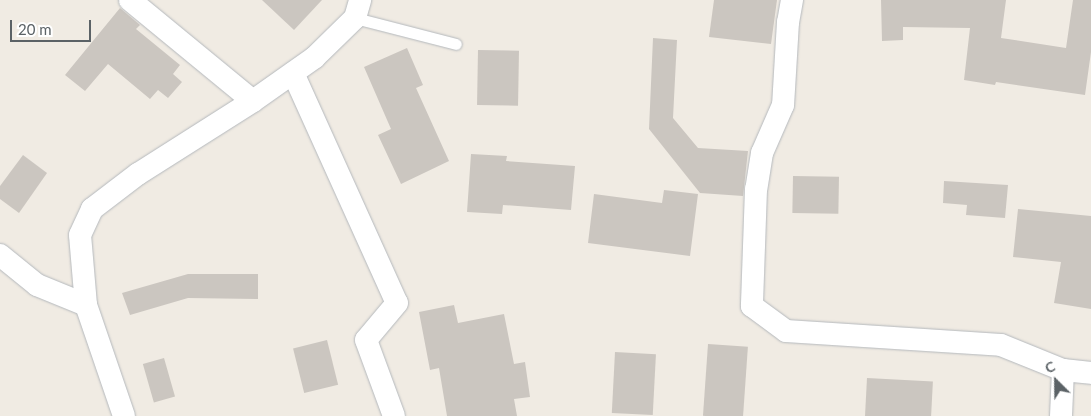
<!DOCTYPE html>
<html>
<head>
<meta charset="utf-8">
<style>
  body { margin:0 }
  #map { position:relative; width:1091px; height:416px; overflow:hidden; background:#f0ebe3; font-family:Lato,sans-serif }
  div>[style] { position:absolute }
  .building>* { inset:0; background:#cbc6c0; transform-origin:0 0 }
  .roads { filter:drop-shadow(0 0 1px #b4b8bc) drop-shadow(0 0 1px #b4b8bc) }
  .service>* { height:11px; margin:-5.5px; padding:0 5.5px; transform-origin:5.5px; border-radius:5.5px; background:#fff }
  .minor>* { height:22px; margin:-11px; padding:0 11px; transform-origin:11px; border-radius:11px; background:#fff }
  span { translate:-50% -50%; white-space:nowrap; text-align:center; line-height:1.15; -webkit-text-stroke:4px #fff; paint-order:stroke }
  .north { position:absolute; left:1031px; top:356px; width:50px; height:50px; -webkit-text-stroke:4px #fff; paint-order:stroke; rotate:337deg; font-size:14px; font-weight:700; line-height:20px; text-align:center; color:#5b6266 }
  .north::after { content:''; display:block; margin:auto; width:18px; height:22px; background:#5b6266; clip-path:polygon(50% 0,100% 100%,50% 72%,0 100%) }
  .scale { position:absolute; left:10px; top:20px; width:81px; height:22px; box-sizing:border-box; border:2px solid #5b6266; border-top:0; padding-left:6px; font-size:15px; line-height:18px; white-space:nowrap; color:#5b6266; -webkit-text-stroke:4px #fff; paint-order:stroke }
</style>
</head>
<body>
<div id="map">
  <div class="building">
    <div style="clip-path:polygon(262px 0,322px 0,294px 30px)"></div>
    <div style="clip-path:polygon(714px 0,777px 0,771px 44px,709px 37px)"></div>
    <div style="clip-path:polygon(881px 0,1006px 0,1001px 38px,1066px 48px,1073px 0,1091px 0,1091px 52px,1085px 95px,996px 82px,995px 85px,964px 80px,970px 28px,903px 27px,903px 40px,882px 41px)"></div>
    <div style="clip-path:polygon(120px 8px,140px 25px,136px 29px,180px 65px,173px 74px,182px 82px,168px 98px,158px 90px,150px 99px,108px 64px,85px 91px,65px 75px)"></div>
    <div style="clip-path:polygon(653px 38px,677px 40px,673px 118px,698px 148px,748px 151px,743px 196px,700px 193px,649px 129px)"></div>
    <div style="clip-path:polygon(407px 48px,423px 85px,416px 88px,449px 161px,401px 184px,378px 135px,391px 129px,364px 67px)"></div>
    <div style="left:478px;top:50px;width:41px;height:55px;rotate:1deg"></div>
    <div style="clip-path:polygon(471px 154px,507px 156px,506px 161px,575px 166px,571px 210px,503px 205px,502px 214px,467px 212px)"></div>
    <div style="clip-path:polygon(23px 155px,47px 173px,19px 213px,0 199px,0 186px)"></div>
    <div style="left:793px;top:176px;width:46px;height:37px;rotate:1deg"></div>
    <div style="clip-path:polygon(944px 181px,1008px 185px,1005px 218px,966px 215px,967px 205px,943px 203px)"></div>
    <div style="clip-path:polygon(664px 190px,698px 194px,690px 256px,588px 243px,594px 194px,662px 203px)"></div>
    <div style="clip-path:polygon(1018px 209px,1091px 216px,1091px 309px,1054px 303px,1061px 262px,1013px 257px)"></div>
    <div style="clip-path:polygon(188px 274px,258px 274px,258px 299px,188px 298px,130px 315px,122px 293px)"></div>
    <div style="clip-path:polygon(454px 305px,458px 323px,504px 314px,514px 364px,525px 362px,530px 397px,514px 399px,517px 416px,447px 416px,439px 368px,430px 370px,419px 312px)"></div>
    <div style="left:327px;top:340px;width:46px;height:35px;rotate:76deg"></div>
    <div style="left:708px;top:344px;width:40px;height:72px;rotate:4deg"></div>
    <div style="left:615px;top:352px;width:41px;height:61px;rotate:3deg"></div>
    <div style="left:164px;top:358px;width:40px;height:22px;rotate:74deg"></div>
    <div style="left:867px;top:378px;width:66px;height:38px;rotate:3deg"></div>
  </div>
  <div class="roads">
    <div class="service">
      <div style="left:355px;top:18px;width:104px;rotate:14.4deg"></div>
    </div>
    <div class="minor">
      <div style="left:130px;top:0;width:159px;rotate:39.4deg"></div>
      <div style="left:792px;top:0;width:22px;rotate:100deg"></div>
      <div style="left:788px;top:22px;width:83px;rotate:93.4deg"></div>
      <div style="left:783px;top:105px;width:52px;rotate:113.6deg"></div>
      <div style="left:762px;top:153px;width:36px;rotate:99deg"></div>
      <div style="left:756px;top:189px;width:117px;rotate:92deg"></div>
      <div style="left:752px;top:306px;width:42px;rotate:36.3deg"></div>
      <div style="left:786px;top:331px;width:215px;rotate:3.7deg"></div>
      <div style="left:1001px;top:345px;width:67px;rotate:22deg"></div>
      <div style="left:1063px;top:370px;width:28px;rotate:6deg"></div>
      <div style="left:293px;top:73px;width:252px;rotate:65.7deg"></div>
      <div style="left:397px;top:303px;width:48px;rotate:130deg"></div>
      <div style="left:366px;top:340px;width:81px;rotate:69.8deg"></div>
      <div style="left:0;top:255px;width:48px;rotate:39deg"></div>
      <div style="left:37px;top:285px;width:53px;rotate:22.2deg"></div>
      <div style="left:124px;top:416px;width:117px;rotate:-108.9deg"></div>
      <div style="left:86px;top:305px;width:70px;rotate:-94.9deg"></div>
      <div style="left:80px;top:235px;width:29px;rotate:-65deg"></div>
      <div style="left:92px;top:209px;width:58px;rotate:-37.3deg"></div>
      <div style="left:138px;top:174px;width:136px;rotate:-32.4deg"></div>
      <div style="left:253px;top:101px;width:75px;rotate:-35.2deg"></div>
      <div style="left:314px;top:58px;width:57px;rotate:-44.3deg"></div>
      <div style="left:355px;top:18px;width:19px;rotate:-74deg"></div>
      <div style="left:1061px;top:416px;width:46px;rotate:-87.5deg"></div>
    </div>
  </div>
  <div class="north">С</div>
  <div class="scale">20 m</div>
</div>
</body>
</html>
